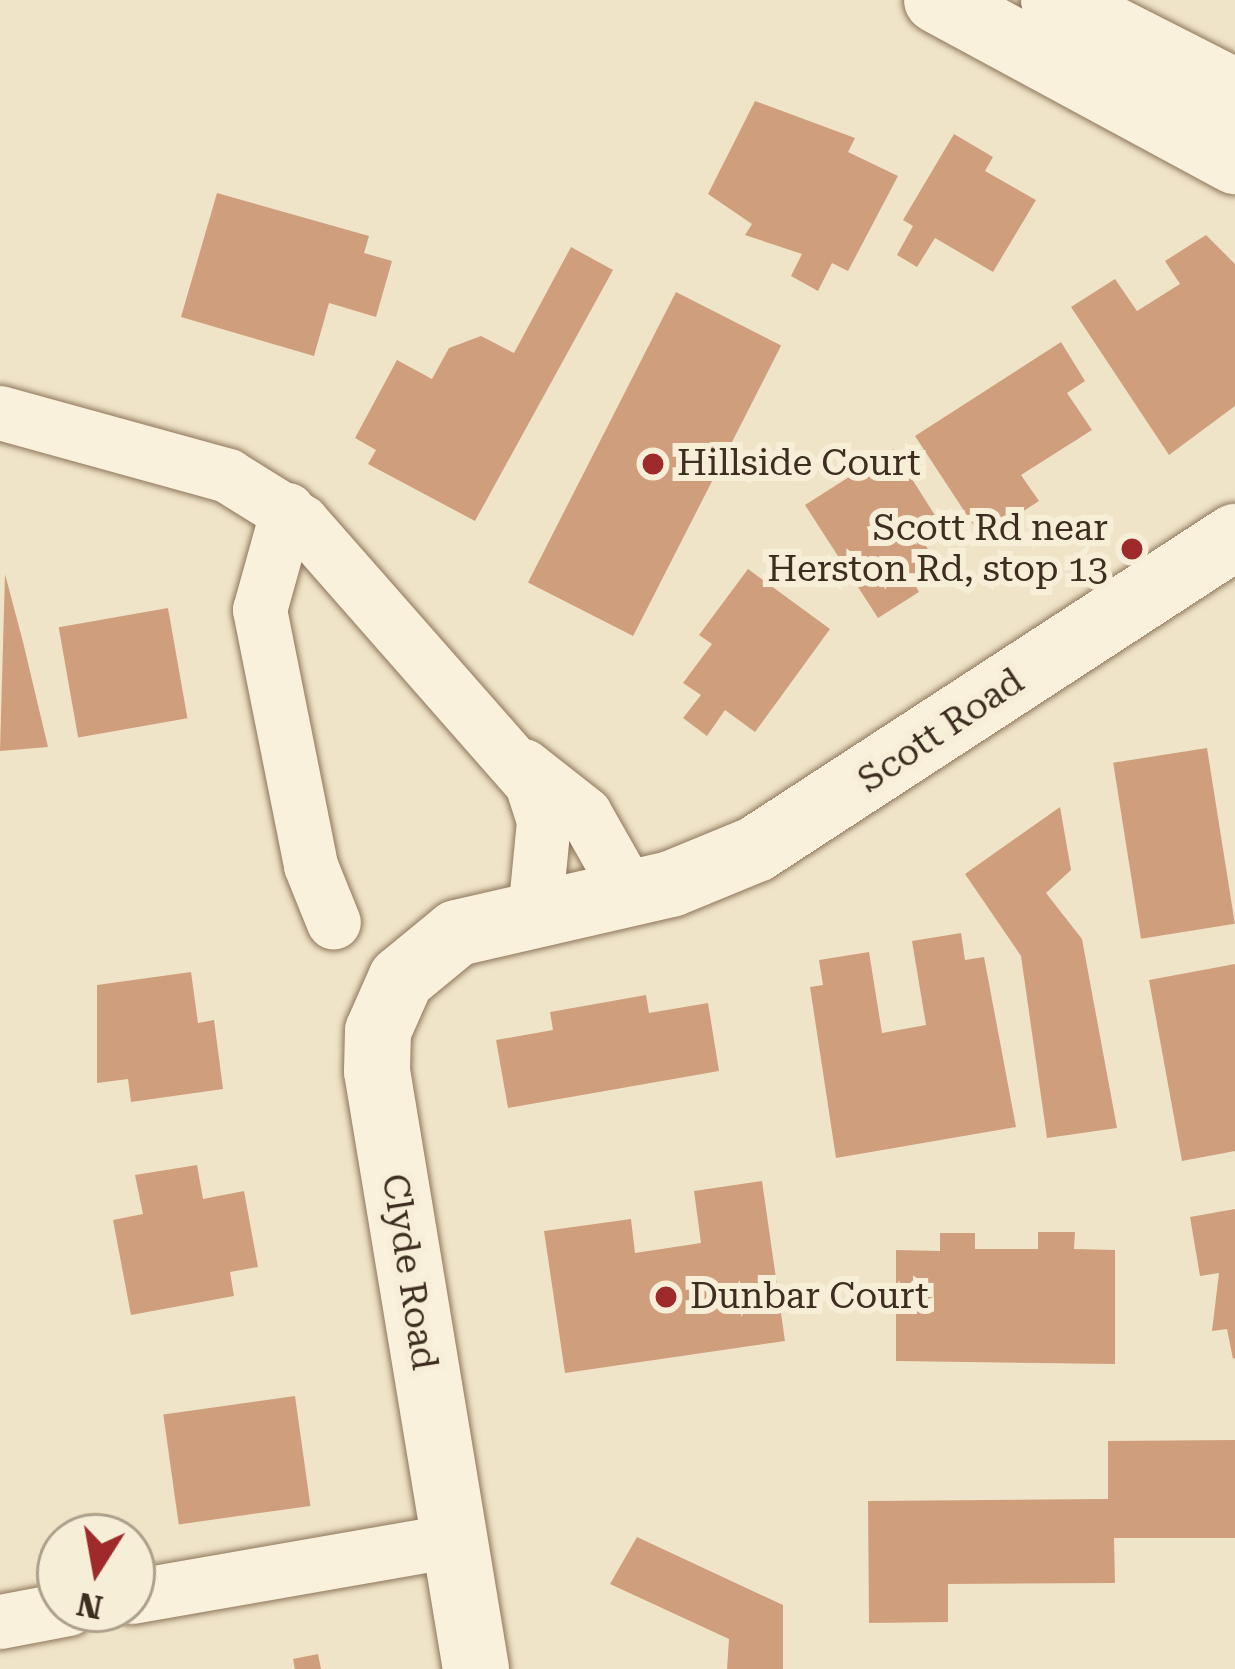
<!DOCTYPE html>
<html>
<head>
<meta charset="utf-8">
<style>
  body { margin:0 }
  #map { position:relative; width:1235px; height:1669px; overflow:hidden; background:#f0e4c8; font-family:"Roboto Serif",serif }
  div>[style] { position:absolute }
  .building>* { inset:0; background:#cf9f7d; transform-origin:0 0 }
  .roads { filter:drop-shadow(0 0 3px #8d765c) drop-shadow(0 0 3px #8d765c) }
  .minor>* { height:54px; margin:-27px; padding:0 27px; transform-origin:27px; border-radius:27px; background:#faf1dc }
  .tertiary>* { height:66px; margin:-33px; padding:0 33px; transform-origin:33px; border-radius:33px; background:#faf1dc }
  .secondary>* { height:66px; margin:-33px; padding:0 33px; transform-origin:33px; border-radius:33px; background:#faf1dc }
  .dots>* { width:33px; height:33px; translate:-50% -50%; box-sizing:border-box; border:6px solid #f7eed8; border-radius:50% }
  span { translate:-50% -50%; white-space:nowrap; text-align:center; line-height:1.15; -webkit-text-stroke:12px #f7eed8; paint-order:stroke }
  .poi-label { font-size:36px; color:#3d2e20 }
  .left { translate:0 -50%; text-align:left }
  .right { translate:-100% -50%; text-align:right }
  .street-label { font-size:36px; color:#3d2e20 }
  .north { position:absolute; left:36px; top:1513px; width:120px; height:120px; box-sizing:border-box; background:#f7eed8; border:3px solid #ada18e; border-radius:50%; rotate:191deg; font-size:33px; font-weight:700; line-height:48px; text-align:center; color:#3d2e20 }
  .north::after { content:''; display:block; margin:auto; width:42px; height:54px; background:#9e2a2b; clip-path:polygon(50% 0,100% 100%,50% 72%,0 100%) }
</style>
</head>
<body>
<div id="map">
  <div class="building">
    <div style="clip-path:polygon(755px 101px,855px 138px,848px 152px,898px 176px,848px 271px,832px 263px,818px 291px,791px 276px,802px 254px,745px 235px,752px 224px,708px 194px)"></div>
    <div style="clip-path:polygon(954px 134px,993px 157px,985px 171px,1036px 200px,993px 272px,935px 238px,917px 267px,897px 255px,913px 226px,903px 220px)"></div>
    <div style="clip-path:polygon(217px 193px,369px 236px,364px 253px,392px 261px,376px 317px,329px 303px,314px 356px,181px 317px)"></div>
    <div style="clip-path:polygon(1206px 235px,1235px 264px,1235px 406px,1169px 455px,1071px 307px,1115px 279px,1137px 311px,1180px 284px,1165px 261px)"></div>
    <div style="clip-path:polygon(571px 247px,613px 270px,475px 521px,368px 464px,376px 450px,355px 438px,397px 360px,432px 379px,449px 348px,481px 336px,514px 353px)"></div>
    <div style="left:676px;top:292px;width:118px;height:326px;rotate:27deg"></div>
    <div style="clip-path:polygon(1061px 342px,1085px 381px,1067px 393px,1092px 430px,1021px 475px,1039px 501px,982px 538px,915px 436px)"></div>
    <div style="clip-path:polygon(893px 449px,943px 528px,923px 541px,936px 562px,911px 577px,919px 592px,878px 618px,805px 505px)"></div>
    <div style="clip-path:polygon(748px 569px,830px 629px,755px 732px,725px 710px,707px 736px,683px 718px,701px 695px,683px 683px,712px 644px,699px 635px)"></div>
    <div style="clip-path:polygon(5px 574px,23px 642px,48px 747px,0 751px)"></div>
    <div style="left:168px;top:608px;width:112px;height:111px;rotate:80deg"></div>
    <div style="left:1207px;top:748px;width:178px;height:95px;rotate:81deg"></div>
    <div style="clip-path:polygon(1060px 807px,1071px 870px,1046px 893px,1082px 939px,1117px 1128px,1047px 1138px,1021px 956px,965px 874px)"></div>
    <div style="clip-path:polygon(961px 933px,965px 960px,984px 957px,1016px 1127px,836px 1158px,810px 987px,823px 985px,819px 960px,869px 952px,882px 1033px,926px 1025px,912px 941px)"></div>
    <div style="clip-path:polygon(1235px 964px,1235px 1151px,1182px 1161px,1149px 980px)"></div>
    <div style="clip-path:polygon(191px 972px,198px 1023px,214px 1020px,223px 1089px,131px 1102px,128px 1079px,97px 1083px,97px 985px)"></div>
    <div style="clip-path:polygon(646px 995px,649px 1013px,708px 1003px,719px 1071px,508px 1108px,496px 1040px,553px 1030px,550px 1012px)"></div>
    <div style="clip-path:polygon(197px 1165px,203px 1199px,244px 1191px,258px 1267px,230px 1272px,234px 1296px,131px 1315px,113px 1220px,143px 1214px,135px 1175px)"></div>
    <div style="clip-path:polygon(762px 1181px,785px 1341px,565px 1373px,544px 1231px,631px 1219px,635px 1253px,701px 1243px,694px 1191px)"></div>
    <div style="clip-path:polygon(1235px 1209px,1235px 1358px,1233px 1359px,1227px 1329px,1212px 1331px,1219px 1273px,1200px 1276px,1190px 1217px)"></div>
    <div style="clip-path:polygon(1038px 1232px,1075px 1232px,1074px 1249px,1115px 1250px,1115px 1364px,896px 1361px,896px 1250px,940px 1251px,940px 1233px,975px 1233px,975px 1249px,1038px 1249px)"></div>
    <div style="left:295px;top:1396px;width:111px;height:133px;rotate:82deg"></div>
    <div style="clip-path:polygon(1235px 1440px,1235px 1538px,1114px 1538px,1115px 1583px,948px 1584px,948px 1622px,869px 1623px,868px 1501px,1108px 1499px,1108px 1441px)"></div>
    <div style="clip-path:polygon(637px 1537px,783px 1605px,783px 1669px,727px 1669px,729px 1639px,610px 1584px)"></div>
    <div style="clip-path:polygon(318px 1654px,321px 1669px,295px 1669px,293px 1659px)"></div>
  </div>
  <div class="roads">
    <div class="minor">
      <div style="left:0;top:413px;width:237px;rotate:15.4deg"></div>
      <div style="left:228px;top:476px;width:87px;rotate:31.9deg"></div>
      <div style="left:302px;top:522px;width:349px;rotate:48.7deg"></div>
      <div style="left:532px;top:784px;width:40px;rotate:72deg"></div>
      <div style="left:544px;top:822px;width:92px;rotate:95.6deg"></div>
      <div style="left:288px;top:510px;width:104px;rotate:105.6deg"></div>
      <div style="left:260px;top:610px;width:261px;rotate:78.7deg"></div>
      <div style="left:311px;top:866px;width:61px;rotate:68deg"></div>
      <div style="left:524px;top:766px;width:78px;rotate:38.2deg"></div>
      <div style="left:585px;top:814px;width:93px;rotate:60.4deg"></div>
      <div style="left:132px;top:1597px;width:326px;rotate:-9.9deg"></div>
      <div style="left:0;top:1622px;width:70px;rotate:-10.7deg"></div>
    </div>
    <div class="tertiary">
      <div style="left:476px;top:1669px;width:606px;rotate:-99.4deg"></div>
      <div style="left:377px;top:1071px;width:40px;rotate:-88.6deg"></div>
      <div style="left:378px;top:1031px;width:57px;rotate:-66.1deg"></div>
      <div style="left:401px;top:979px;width:72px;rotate:-39.4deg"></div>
      <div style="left:457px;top:933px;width:220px;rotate:-12.9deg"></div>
      <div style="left:671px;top:884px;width:92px;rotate:-22.4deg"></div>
      <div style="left:756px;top:849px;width:572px;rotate:-33.08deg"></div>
    </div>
    <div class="secondary">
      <div style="left:937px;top:0;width:339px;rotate:28.4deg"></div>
      <div style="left:1054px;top:0;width:203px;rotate:26.9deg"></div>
    </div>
  </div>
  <div class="dots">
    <div style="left:653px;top:464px;background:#9e2a2b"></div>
    <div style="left:1132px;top:549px;background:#9e2a2b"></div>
    <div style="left:666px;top:1297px;background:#9e2a2b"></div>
  </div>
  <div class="poi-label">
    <span class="left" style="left:677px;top:464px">Hillside Court</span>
    <span class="right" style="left:1108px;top:549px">Scott Rd near<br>Herston Rd, stop 13</span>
    <span class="left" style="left:690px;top:1297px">Dunbar Court</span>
  </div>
  <div class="street-label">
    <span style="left:941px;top:731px;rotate:-34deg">Scott Road</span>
    <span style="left:409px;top:1272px;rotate:81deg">Clyde Road</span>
  </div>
  <div class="north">N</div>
</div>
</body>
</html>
